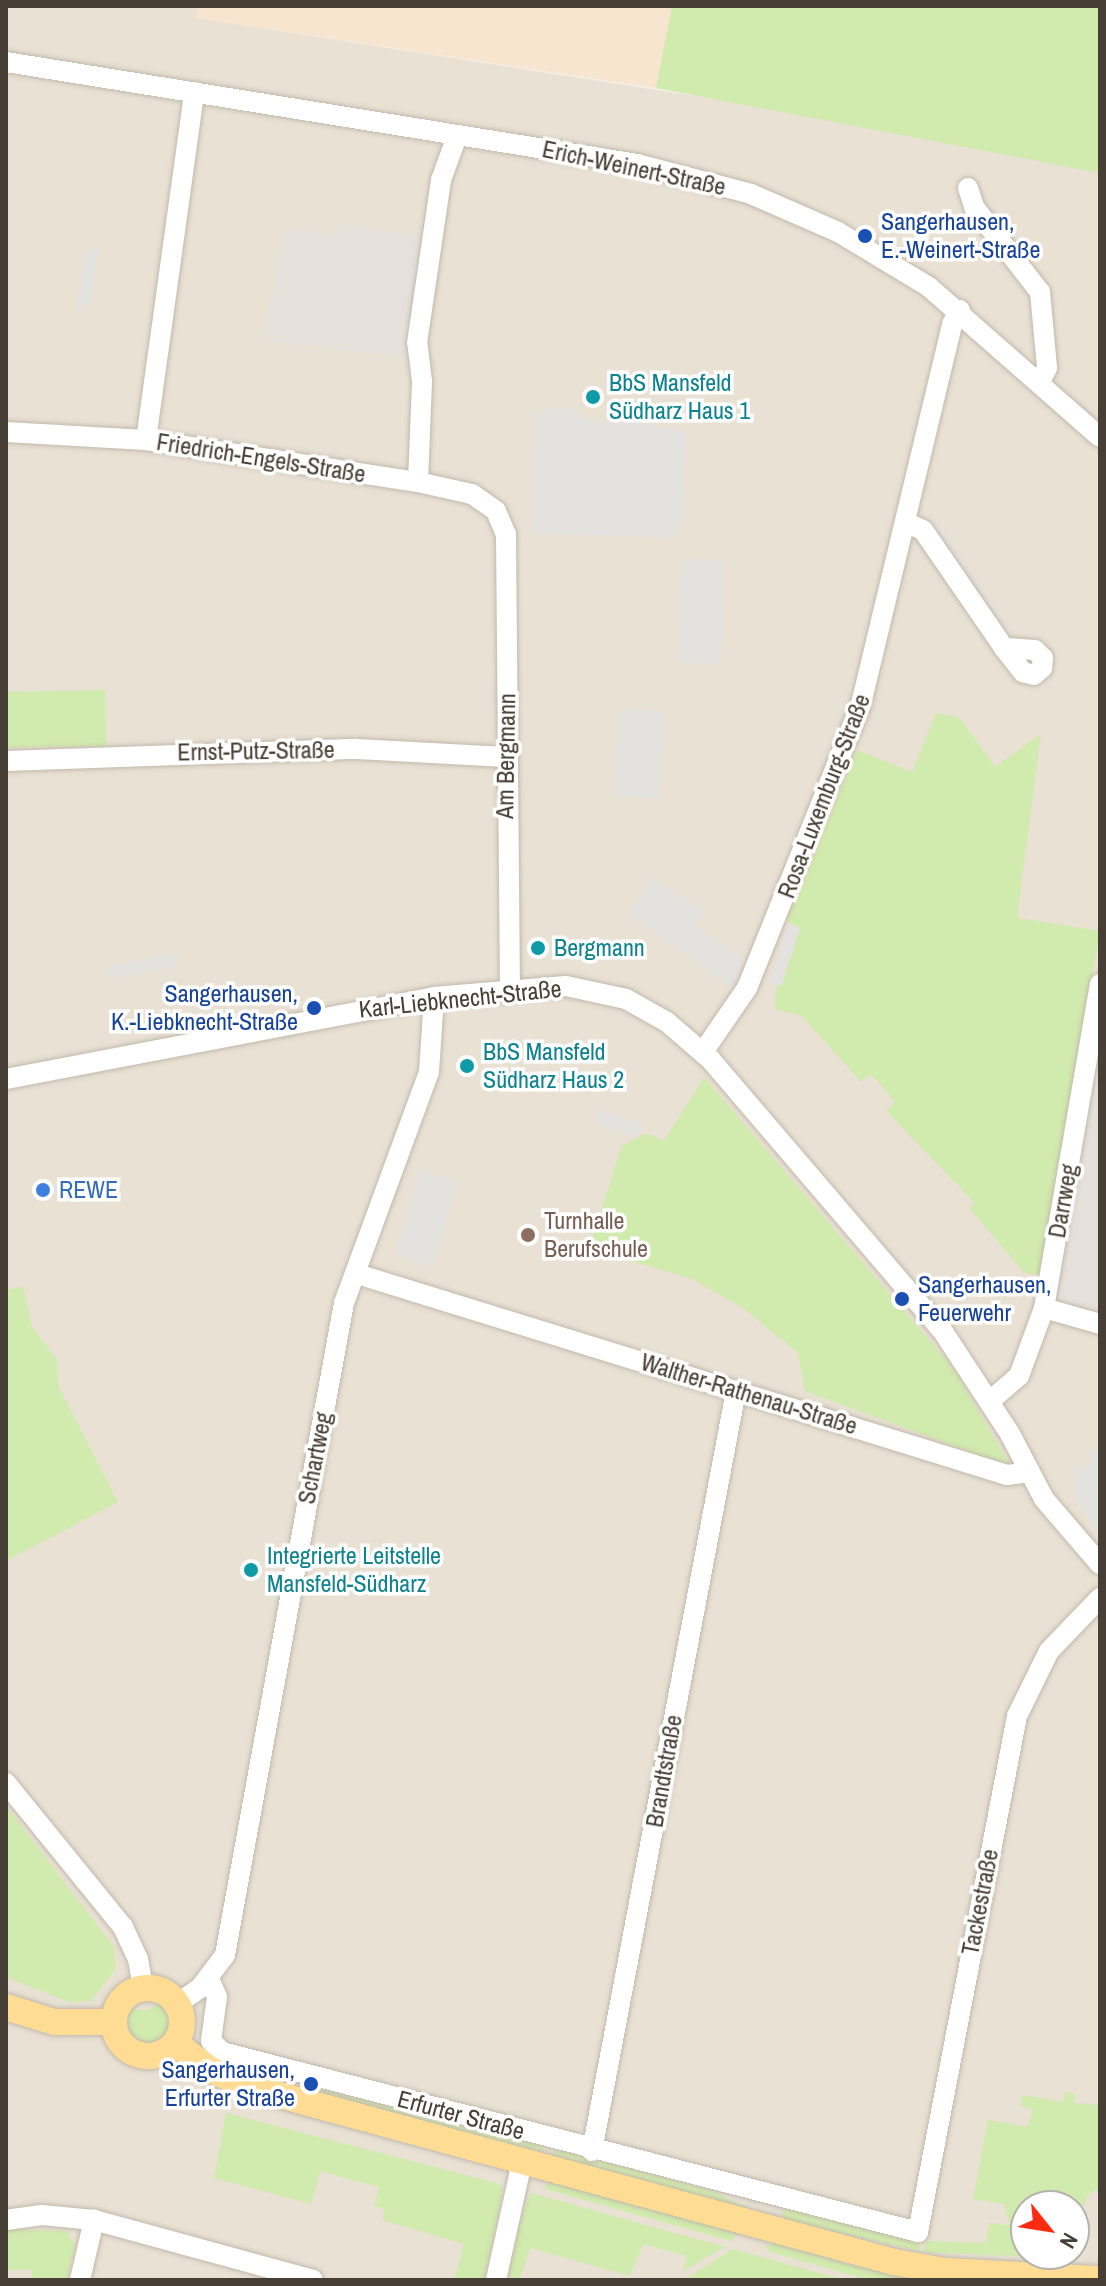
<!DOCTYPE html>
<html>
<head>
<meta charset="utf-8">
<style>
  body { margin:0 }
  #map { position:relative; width:1106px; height:2286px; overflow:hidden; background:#f4efe6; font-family:"Archivo Narrow",sans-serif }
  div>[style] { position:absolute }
  .residential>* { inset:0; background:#e8e1d4 }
  .commercial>* { inset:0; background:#f7e5d0 }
  .industrial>* { inset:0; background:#e6e0db }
  .green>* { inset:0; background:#d1eaad; transform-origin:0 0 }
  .parking>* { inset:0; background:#e4e2de; transform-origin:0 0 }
  .roads { filter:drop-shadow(0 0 2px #c2b9ab) drop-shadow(0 0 2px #c2b9ab) }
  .minor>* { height:20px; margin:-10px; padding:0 10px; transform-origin:10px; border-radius:10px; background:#fff }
  .major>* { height:26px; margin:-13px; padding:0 13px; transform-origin:13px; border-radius:13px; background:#ffdc94 }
  .major>.ring { margin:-13px; padding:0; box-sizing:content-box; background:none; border:26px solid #ffdc94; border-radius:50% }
  .dots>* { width:22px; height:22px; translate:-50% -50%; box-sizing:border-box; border:4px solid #fff; border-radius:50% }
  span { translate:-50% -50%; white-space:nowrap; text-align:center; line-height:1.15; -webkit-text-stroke:7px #fff; paint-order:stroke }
  .street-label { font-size:24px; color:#473f35 }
  .transit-label { font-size:24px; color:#164399 }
  .left { translate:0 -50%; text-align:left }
  .right { translate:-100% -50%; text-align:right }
  .culture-label { font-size:24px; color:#0d838f }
  .shop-label { font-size:24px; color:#366cbe }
  .education-label { font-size:24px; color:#785e54 }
  .frame { position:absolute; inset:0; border:8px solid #473f35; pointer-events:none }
  .north { position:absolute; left:1010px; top:2190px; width:80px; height:80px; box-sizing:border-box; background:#fff; border:2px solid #b5b2ae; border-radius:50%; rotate:120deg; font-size:22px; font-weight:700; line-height:32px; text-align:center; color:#473f35 }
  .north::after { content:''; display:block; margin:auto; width:28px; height:36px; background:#ff2c12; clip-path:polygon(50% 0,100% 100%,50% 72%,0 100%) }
</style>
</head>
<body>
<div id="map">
  <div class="residential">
    <div style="clip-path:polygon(evenodd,6px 6px,199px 6px,197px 18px,817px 115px,1100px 173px,1100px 2280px,6px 2280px,6px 6px,1026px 2206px,1074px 2206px,1074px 2254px,1026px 2254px,1026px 2206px)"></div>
  </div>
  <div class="commercial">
    <div style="clip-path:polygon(199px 6px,672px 6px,656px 88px,196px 18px)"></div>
  </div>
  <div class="industrial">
    <div style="clip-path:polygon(338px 223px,432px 239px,418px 359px,263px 340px,285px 227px,336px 236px)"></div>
    <div style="clip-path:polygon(1100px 1025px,1100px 1313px,1054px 1298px)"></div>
  </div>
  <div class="green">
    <div style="clip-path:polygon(672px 6px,1100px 6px,1100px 173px,656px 88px)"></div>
    <div style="left:105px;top:690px;width:56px;height:99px;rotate:89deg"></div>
    <div style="clip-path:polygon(936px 713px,960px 718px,995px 767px,1041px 734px,1017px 918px,1100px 931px,1041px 1275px,1025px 1273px,969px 1208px,975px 1203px,886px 1111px,895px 1102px,871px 1074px,861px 1082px,802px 1016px,775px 1009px,776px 988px,800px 928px,787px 921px,857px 750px,912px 772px)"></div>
    <div style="clip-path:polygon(704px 1077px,952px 1367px,1011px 1467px,805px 1391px,798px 1353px,743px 1308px,692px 1279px,589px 1248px,622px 1146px,646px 1133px,664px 1141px)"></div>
    <div style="clip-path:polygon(23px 1286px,32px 1327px,57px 1360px,58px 1386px,118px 1502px,6px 1561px,6px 1290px)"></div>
    <div style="clip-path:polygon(6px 1806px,114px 1947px,116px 1968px,91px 2001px,69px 2002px,6px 1977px)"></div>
    <div style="clip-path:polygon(162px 2002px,171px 2014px,168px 2033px,153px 2044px,135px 2040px,126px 2029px,129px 2009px,147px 2010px)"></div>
    <div style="clip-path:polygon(320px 2085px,542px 2146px,545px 2152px,361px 2108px,318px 2092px)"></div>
    <div style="clip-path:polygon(1065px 2092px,1075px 2094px,1074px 2103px,1100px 2105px,1100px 2187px,1088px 2195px,1074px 2228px,1074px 2206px,1026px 2206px,1026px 2254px,1049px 2254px,1034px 2257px,923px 2252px,926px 2241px,986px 2243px,989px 2223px,1010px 2225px,1004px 2204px,973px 2199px,988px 2120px,1028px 2127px,1033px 2109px,1020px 2106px,1023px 2095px,1063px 2102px)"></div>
    <div style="clip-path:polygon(226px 2113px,500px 2184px,503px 2192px,484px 2280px,454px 2280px,464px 2244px,382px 2220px,385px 2209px,374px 2206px,379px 2187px,320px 2171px,311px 2204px,214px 2178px)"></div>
    <div style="clip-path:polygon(555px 2149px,708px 2189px,746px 2207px,745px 2213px,551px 2162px)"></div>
    <div style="clip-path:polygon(549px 2180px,740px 2230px,731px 2241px,545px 2189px)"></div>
    <div style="clip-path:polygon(531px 2193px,725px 2247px,683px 2271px,687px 2256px,644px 2244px,629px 2276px,531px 2248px,519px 2280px,508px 2276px,520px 2220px)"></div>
    <div style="clip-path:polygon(788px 2208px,921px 2240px,919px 2251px,785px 2220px,782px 2213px)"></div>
    <div style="clip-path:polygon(6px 2229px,67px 2231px,75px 2246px,67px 2280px,32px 2280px,32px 2270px,6px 2270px)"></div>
    <div style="clip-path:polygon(773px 2243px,848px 2264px,914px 2280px,868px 2280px,771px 2252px,765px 2247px)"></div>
    <div style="clip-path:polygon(733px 2249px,801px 2268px,844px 2280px,684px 2280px)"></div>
  </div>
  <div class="parking">
    <div style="clip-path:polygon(98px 247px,91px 304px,77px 310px,84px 252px)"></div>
    <div style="clip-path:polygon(559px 407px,579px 411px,579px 418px,605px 423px,607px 416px,687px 432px,683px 517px,675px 538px,532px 533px,534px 414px)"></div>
    <div style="left:932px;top:515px;width:143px;height:17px;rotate:56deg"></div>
    <div style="left:724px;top:560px;width:104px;height:42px;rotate:92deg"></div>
    <div style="left:620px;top:708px;width:45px;height:88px;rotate:4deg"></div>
    <div style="clip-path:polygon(652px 878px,705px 912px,695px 926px,745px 960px,733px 988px,629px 915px)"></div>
    <div style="left:788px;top:924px;width:13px;height:61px;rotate:18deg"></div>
    <div style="clip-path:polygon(178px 953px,176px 966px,107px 980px,108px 966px)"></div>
    <div style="clip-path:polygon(599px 1108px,645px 1126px,635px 1137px,594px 1122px)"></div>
    <div style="left:421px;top:1170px;width:39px;height:88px;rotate:17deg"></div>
    <div style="clip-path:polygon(1092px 1450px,1100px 1451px,1100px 1535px,1073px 1495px,1076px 1465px,1089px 1467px)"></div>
  </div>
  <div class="roads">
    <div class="minor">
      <div style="left:6px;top:62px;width:639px;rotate:9.18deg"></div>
      <div style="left:637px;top:164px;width:118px;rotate:14.7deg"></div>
      <div style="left:751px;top:194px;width:95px;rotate:23.6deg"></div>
      <div style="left:838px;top:232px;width:106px;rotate:31.1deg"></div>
      <div style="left:929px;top:287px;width:227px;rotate:41.3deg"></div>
      <div style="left:968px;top:188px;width:20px;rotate:72deg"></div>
      <div style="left:974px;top:207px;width:108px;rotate:52.2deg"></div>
      <div style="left:1040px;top:292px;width:76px;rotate:84.7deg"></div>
      <div style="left:1047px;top:368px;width:16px;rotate:117deg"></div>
      <div style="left:6px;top:432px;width:140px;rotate:3.3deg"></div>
      <div style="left:146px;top:440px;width:275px;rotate:8.8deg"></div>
      <div style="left:418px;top:482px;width:55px;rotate:12.5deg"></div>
      <div style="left:472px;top:494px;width:29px;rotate:35deg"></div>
      <div style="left:496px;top:511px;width:25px;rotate:67deg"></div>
      <div style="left:506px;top:534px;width:457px;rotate:89.5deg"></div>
      <div style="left:146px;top:440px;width:351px;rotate:-82.1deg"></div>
      <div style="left:418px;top:482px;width:101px;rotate:-87.7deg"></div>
      <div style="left:422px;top:381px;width:38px;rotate:-97deg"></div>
      <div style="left:417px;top:343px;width:165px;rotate:-81.6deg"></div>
      <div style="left:441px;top:180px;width:47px;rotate:-70deg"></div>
      <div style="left:907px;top:523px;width:17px;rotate:24deg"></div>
      <div style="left:923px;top:530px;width:143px;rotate:55.5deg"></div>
      <div style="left:1004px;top:648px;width:31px;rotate:52deg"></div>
      <div style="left:1023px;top:672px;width:11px;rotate:15deg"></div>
      <div style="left:1034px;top:675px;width:11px;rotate:-41deg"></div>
      <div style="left:1042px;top:668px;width:10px;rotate:-84deg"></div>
      <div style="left:1043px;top:658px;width:11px;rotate:-135deg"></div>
      <div style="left:1035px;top:650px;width:31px;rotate:-176deg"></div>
      <div style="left:6px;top:761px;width:351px;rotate:-2deg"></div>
      <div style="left:357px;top:749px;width:149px;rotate:3.1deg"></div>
      <div style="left:703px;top:1052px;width:78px;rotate:-55.5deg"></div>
      <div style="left:747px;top:988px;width:306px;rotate:-68.1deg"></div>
      <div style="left:861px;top:704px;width:391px;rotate:-76.5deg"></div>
      <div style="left:952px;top:324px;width:16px;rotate:-60deg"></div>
      <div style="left:6px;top:1079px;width:436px;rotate:-10.8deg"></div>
      <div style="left:434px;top:997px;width:132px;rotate:-4.8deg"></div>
      <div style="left:566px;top:986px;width:61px;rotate:12.2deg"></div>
      <div style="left:626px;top:999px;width:47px;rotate:29.3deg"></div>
      <div style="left:667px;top:1022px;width:58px;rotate:40.8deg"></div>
      <div style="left:711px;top:1060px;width:355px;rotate:49.5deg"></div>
      <div style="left:942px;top:1330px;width:124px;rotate:56.8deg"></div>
      <div style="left:1010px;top:1434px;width:73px;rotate:62.4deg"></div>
      <div style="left:1044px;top:1499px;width:86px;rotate:49.3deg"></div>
      <div style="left:357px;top:1274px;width:680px;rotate:17.18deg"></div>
      <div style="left:1007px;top:1475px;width:23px;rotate:-7deg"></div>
      <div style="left:1044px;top:1308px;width:58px;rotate:15.9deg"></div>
      <div style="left:990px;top:1401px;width:38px;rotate:-41deg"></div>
      <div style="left:1019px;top:1376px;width:72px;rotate:-69.8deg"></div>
      <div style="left:1044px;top:1308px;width:329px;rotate:-80.2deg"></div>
      <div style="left:6px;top:1783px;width:186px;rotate:50.9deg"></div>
      <div style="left:123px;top:1927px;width:35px;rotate:65deg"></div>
      <div style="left:138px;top:1959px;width:29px;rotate:80deg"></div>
      <div style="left:209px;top:1979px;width:20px;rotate:66deg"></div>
      <div style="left:217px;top:1997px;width:44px;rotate:97.8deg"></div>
      <div style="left:211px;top:2041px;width:16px;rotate:45deg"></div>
      <div style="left:222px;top:2052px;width:719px;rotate:14.5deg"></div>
      <div style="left:918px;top:2232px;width:525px;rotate:-79.14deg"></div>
      <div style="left:1017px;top:1716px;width:72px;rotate:-63.8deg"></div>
      <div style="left:1049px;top:1651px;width:74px;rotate:-46.1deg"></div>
      <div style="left:177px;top:2004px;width:28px;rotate:-35deg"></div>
      <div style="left:200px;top:1988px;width:41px;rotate:-52.9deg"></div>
      <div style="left:225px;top:1955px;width:663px;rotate:-79.66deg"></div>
      <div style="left:344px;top:1303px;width:246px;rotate:-69.8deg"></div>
      <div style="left:429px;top:1072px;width:75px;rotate:-86.2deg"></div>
      <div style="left:592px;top:2151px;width:774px;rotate:-79.27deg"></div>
      <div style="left:6px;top:2220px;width:36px;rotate:-8deg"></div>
      <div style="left:42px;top:2215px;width:52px;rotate:5.5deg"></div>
      <div style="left:94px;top:2220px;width:227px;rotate:15.3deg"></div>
      <div style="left:80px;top:2280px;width:62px;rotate:-76.9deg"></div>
      <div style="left:496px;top:2280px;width:121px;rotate:-77.6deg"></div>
    </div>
    <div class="major">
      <div class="ring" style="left:114px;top:1988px;width:42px;height:42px"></div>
      <div style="left:6px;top:2007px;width:50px;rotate:17.4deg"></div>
      <div style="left:54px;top:2022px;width:60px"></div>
      <div style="left:175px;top:2043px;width:44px;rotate:37.6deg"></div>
      <div style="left:210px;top:2070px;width:51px;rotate:22deg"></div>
      <div style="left:257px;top:2089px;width:660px;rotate:15.19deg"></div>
      <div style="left:894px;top:2262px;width:52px;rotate:10deg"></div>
      <div style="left:945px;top:2271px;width:155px;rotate:3deg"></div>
    </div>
  </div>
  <div class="dots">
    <div style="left:865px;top:236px;background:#1a4fb4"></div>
    <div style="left:593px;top:397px;background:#0f9aa8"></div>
    <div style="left:538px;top:948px;background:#0f9aa8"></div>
    <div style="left:314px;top:1008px;background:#1a4fb4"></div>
    <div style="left:467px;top:1066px;background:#0f9aa8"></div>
    <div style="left:43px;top:1190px;background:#3f7fe0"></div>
    <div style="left:528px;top:1235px;background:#8d6e63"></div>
    <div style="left:902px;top:1299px;background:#1a4fb4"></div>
    <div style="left:251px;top:1570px;background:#0f9aa8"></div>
    <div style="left:311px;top:2084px;background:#1a4fb4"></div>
  </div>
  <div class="street-label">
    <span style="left:634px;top:168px;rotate:12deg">Erich-Weinert-Straße</span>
    <span style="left:261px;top:458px;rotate:9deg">Friedrich-Engels-Straße</span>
    <span style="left:256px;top:751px;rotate:-1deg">Ernst-Putz-Straße</span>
    <span style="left:506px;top:756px;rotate:-89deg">Am Bergmann</span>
    <span style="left:824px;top:796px;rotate:-69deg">Rosa-Luxemburg-Straße</span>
    <span style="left:460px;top:999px;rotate:-6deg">Karl-Liebknecht-Straße</span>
    <span style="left:1063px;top:1201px;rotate:-80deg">Darrweg</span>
    <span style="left:749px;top:1394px;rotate:17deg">Walther-Rathenau-Straße</span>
    <span style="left:315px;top:1458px;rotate:-79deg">Schartweg</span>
    <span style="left:664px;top:1771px;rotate:-80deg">Brandtstraße</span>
    <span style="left:980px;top:1902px;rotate:-79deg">Tackestraße</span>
    <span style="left:461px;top:2115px;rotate:15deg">Erfurter Straße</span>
  </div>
  <div class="transit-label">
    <span class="left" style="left:881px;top:236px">Sangerhausen,<br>E.-Weinert-Straße</span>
    <span class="right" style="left:298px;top:1008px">Sangerhausen,<br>K.-Liebknecht-Straße</span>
    <span class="left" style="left:918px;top:1299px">Sangerhausen,<br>Feuerwehr</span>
    <span class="right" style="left:295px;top:2084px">Sangerhausen,<br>Erfurter Straße</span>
  </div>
  <div class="culture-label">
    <span class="left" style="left:609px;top:397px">BbS Mansfeld<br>Südharz Haus 1</span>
    <span class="left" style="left:554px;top:948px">Bergmann</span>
    <span class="left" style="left:483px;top:1066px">BbS Mansfeld<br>Südharz Haus 2</span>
    <span class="left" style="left:267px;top:1570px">Integrierte Leitstelle<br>Mansfeld-Südharz</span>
  </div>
  <div class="shop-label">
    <span class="left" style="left:59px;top:1190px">REWE</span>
  </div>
  <div class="education-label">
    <span class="left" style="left:544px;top:1235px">Turnhalle<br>Berufschule</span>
  </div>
  <div class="frame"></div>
  <div class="north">N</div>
</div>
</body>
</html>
